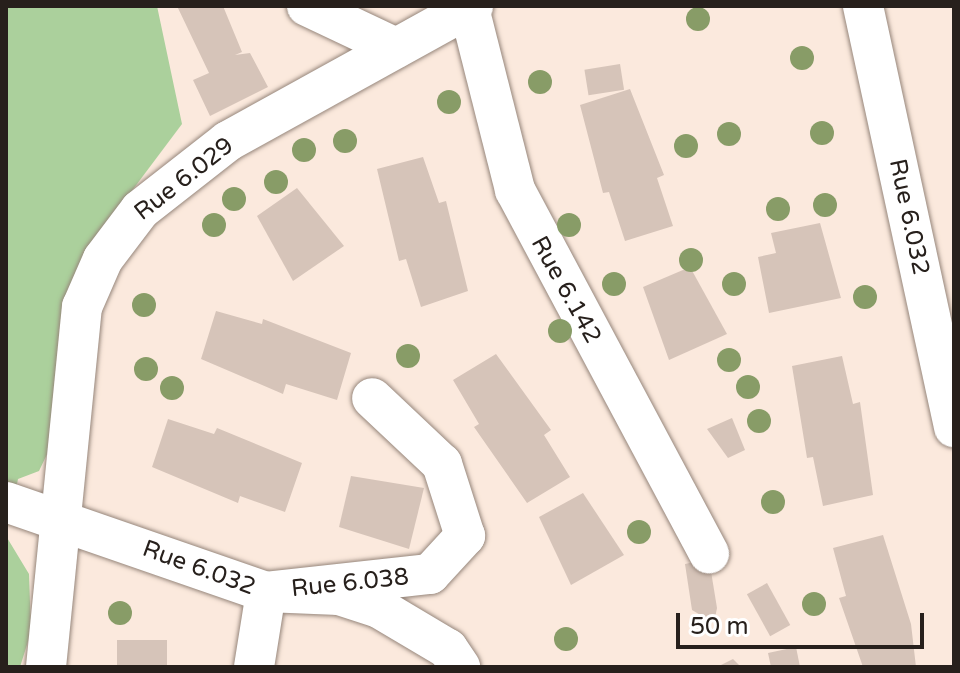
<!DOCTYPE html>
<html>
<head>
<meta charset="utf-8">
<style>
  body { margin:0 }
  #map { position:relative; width:960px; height:673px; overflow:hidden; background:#fbe9dd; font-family:"Varela Round",sans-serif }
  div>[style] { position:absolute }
  .green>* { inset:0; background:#abd09c }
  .building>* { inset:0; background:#d6c4b9; transform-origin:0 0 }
  .roads { filter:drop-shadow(0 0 2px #96867b) drop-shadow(0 0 2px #96867b) }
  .street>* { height:40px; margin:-20px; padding:0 20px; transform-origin:20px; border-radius:20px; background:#fff }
  .trees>* { width:24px; height:24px; margin:-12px; border-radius:50%; background:#889c67 }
  span { translate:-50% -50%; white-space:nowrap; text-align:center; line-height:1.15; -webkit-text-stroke:6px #fff; paint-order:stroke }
  .street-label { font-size:24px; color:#27201c }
  .frame { position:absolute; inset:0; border:8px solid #27201c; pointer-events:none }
  .scale { position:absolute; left:676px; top:613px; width:248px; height:36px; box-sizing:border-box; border:4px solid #27201c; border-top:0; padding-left:10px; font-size:24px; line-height:28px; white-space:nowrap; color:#27201c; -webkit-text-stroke:6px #fff; paint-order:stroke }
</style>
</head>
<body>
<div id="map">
  <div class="green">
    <div style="clip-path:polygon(6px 6px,157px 6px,182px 124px,86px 252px,60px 346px,50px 448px,39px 471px,18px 479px,6px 536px,29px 574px,31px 632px,20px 667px,6px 667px)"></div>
  </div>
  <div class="building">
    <div style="clip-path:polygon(177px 6px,223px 6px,242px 52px,235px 55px,250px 53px,268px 87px,210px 116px,193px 80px,209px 73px)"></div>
    <div style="left:620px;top:64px;width:26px;height:36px;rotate:81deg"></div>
    <div style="clip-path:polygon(630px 89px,664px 175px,657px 178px,673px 226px,625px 241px,609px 192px,603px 193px,580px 105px)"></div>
    <div style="clip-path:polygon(423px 157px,439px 203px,446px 201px,468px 291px,421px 307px,406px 259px,399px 261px,377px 169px)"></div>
    <div style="clip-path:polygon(297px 188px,344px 246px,293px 281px,257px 216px)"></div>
    <div style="clip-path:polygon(820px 223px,841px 298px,769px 313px,758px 257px,776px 253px,771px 233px)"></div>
    <div style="clip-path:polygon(690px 267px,727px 334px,669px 360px,643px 287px)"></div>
    <div style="clip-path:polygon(216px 311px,262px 324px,263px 319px,351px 353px,337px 400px,286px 384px,283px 394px,201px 359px)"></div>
    <div style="clip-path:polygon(496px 354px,551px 430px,544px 435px,570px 477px,527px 503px,474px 427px,479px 424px,453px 380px)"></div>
    <div style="clip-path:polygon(842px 356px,853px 404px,860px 402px,873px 495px,823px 506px,813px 457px,807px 458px,792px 366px)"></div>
    <div style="clip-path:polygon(732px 418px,745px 450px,728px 458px,707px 429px)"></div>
    <div style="clip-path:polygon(168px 419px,214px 434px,217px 428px,302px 463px,285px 512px,240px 496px,238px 503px,152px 467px)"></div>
    <div style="clip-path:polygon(351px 476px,424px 488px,409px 549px,339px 527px)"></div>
    <div style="clip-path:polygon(583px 493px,624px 555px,571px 585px,539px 517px)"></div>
    <div style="clip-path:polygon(883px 535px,911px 624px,916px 667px,863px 667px,839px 598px,846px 596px,833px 548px)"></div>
    <div style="clip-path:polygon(709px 559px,717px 608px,714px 623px,692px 610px,685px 564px)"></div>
    <div style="left:767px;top:583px;width:48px;height:23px;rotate:61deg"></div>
    <div style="left:117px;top:640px;width:50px;height:27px"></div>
    <div style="clip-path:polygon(796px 647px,800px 667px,771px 667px,768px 653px)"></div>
    <div style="clip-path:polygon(733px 659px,741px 667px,717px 667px)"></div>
  </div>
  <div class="roads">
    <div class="street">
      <div style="left:307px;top:6px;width:98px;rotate:25.3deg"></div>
      <div style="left:863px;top:6px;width:431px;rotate:77.8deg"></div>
      <div style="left:469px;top:8px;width:188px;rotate:75.8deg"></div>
      <div style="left:515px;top:190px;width:412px;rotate:61.9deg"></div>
      <div style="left:6px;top:502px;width:275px;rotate:19.1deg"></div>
      <div style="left:266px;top:592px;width:73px;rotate:2.4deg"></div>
      <div style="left:339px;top:595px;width:42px;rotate:18deg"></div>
      <div style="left:379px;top:608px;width:80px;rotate:30.7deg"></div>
      <div style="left:448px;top:649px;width:22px;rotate:56deg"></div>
      <div style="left:46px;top:667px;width:362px;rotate:-84.3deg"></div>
      <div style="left:82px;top:307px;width:52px;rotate:-66.4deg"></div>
      <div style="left:103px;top:259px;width:61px;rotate:-52.9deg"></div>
      <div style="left:140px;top:210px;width:112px;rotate:-38.1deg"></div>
      <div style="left:228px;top:141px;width:280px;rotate:-28.9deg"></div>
      <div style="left:254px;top:667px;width:76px;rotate:-80.9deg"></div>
      <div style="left:266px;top:592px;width:165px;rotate:-6.3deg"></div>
      <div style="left:430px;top:574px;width:52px;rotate:-47.4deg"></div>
      <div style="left:465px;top:536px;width:76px;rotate:-107.7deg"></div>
      <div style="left:442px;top:464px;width:96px;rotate:-136.7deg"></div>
    </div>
  </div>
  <div class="trees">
    <div style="left:698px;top:19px"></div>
    <div style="left:802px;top:58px"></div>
    <div style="left:540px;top:82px"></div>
    <div style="left:449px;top:102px"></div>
    <div style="left:822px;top:133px"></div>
    <div style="left:729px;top:134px"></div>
    <div style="left:345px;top:141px"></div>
    <div style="left:686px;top:146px"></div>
    <div style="left:304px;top:150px"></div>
    <div style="left:276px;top:182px"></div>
    <div style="left:234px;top:199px"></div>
    <div style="left:825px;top:205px"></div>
    <div style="left:778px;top:209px"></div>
    <div style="left:214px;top:225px"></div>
    <div style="left:569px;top:225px"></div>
    <div style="left:691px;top:260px"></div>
    <div style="left:614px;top:284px"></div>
    <div style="left:734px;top:284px"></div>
    <div style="left:865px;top:297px"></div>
    <div style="left:144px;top:305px"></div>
    <div style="left:560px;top:331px"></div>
    <div style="left:408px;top:356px"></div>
    <div style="left:729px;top:360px"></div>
    <div style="left:146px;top:369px"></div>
    <div style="left:748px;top:387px"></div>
    <div style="left:172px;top:388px"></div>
    <div style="left:759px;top:421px"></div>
    <div style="left:773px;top:502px"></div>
    <div style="left:639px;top:532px"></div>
    <div style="left:814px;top:604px"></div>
    <div style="left:120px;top:613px"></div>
    <div style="left:566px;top:639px"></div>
  </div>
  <div class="street-label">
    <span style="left:184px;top:179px;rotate:-38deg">Rue 6.029</span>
    <span style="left:909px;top:217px;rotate:78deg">Rue 6.032</span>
    <span style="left:566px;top:290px;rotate:61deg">Rue 6.142</span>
    <span style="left:199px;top:568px;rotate:20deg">Rue 6.032</span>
    <span style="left:350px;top:583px;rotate:-6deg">Rue 6.038</span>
  </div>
  <div class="frame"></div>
  <div class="scale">50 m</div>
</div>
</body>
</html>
